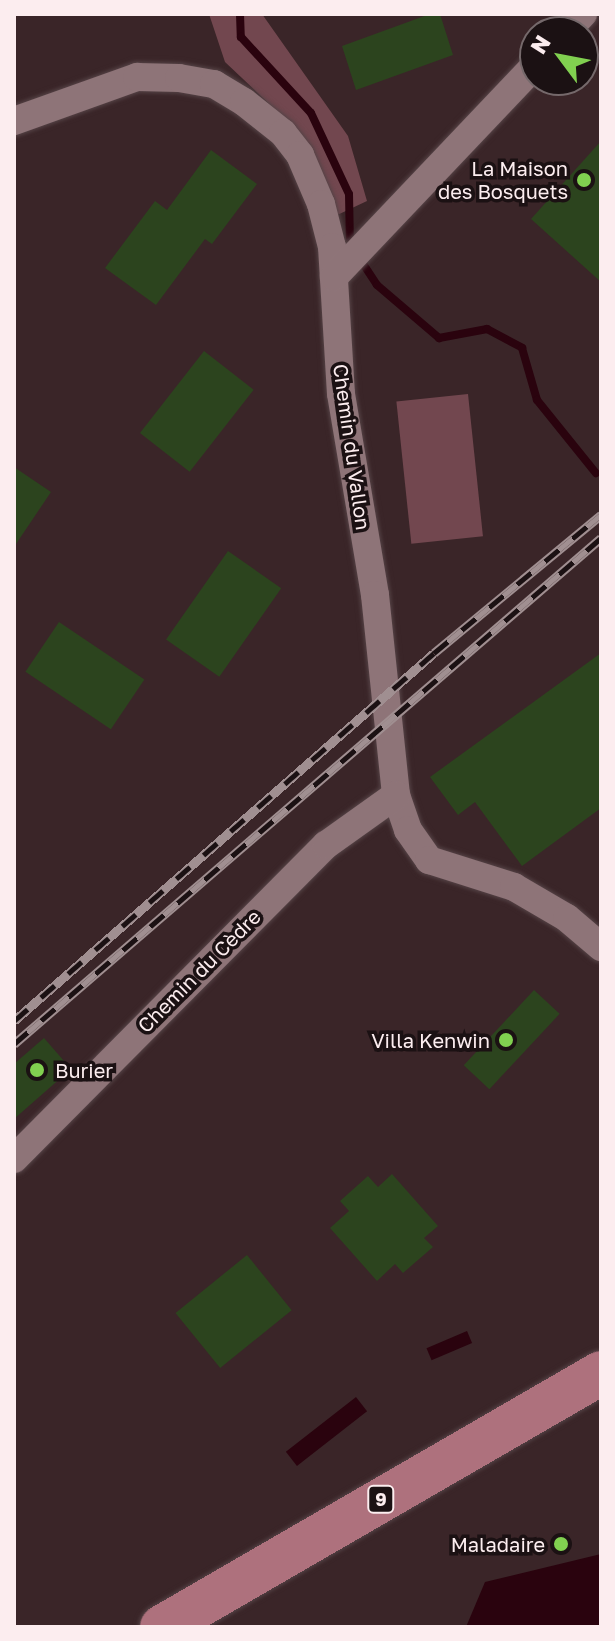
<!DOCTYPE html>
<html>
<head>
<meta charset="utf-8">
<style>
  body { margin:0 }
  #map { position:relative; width:615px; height:1641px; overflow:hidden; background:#3a2528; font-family:"Golos Text",sans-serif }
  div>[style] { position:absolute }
  .green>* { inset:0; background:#72474f; transform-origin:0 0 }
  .water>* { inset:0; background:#2a030e; transform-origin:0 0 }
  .stream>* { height:8px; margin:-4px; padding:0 4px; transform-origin:4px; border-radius:4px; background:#2a030e }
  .building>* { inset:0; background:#2c441e; transform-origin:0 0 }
  .roads { filter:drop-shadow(0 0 2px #554346) drop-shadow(0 0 2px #554346) }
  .minor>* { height:28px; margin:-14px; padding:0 14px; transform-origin:14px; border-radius:14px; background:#8e7478 }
  .primary>* { height:44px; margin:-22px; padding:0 22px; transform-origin:22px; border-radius:22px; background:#ae717d }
  .rail>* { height:9px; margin-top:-4.5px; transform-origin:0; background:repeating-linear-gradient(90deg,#1b1113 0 18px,#a08f91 0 36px); box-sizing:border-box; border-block:2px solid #a08f91 }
  .dots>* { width:22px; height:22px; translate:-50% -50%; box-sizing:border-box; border:4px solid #1b1113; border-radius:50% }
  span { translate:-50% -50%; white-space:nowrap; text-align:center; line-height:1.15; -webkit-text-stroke:7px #1b1113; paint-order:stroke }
  .shield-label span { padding:2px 6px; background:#1b1113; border:2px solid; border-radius:6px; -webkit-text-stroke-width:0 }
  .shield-label { font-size:18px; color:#fcedef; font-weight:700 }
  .poi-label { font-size:20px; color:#fcedef }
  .right { translate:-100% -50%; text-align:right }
  .left { translate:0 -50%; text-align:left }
  .street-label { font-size:20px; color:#fcedef }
  .frame { position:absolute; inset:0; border:16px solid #fcedef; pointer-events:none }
  .north { position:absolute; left:519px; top:16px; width:80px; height:80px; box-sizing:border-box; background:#1b1113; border:2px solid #75696b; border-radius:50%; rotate:302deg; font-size:22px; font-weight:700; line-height:32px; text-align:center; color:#fcedef }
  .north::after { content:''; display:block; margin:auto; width:28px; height:36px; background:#81d050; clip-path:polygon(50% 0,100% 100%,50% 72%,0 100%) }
</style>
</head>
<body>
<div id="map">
  <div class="green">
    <div style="clip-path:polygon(209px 14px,262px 14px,348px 136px,367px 201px,333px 217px,282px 116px,225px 62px)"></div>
    <div style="left:468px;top:394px;width:143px;height:72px;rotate:84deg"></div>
  </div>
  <div class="water">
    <div style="left:467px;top:1331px;width:13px;height:44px;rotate:67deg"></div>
    <div style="left:356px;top:1397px;width:18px;height:89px;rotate:52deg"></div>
    <div style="clip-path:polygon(601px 1554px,601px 1627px,466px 1627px,485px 1582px)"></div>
  </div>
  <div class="stream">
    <div style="left:240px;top:14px;width:23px;rotate:88deg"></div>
    <div style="left:241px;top:37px;width:103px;rotate:47.4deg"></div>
    <div style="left:311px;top:113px;width:89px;rotate:64.9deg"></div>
    <div style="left:349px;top:194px;width:50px;rotate:88.9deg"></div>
    <div style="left:350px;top:244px;width:49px;rotate:56.6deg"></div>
    <div style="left:377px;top:285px;width:82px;rotate:40.5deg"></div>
    <div style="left:439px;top:338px;width:49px;rotate:-10.6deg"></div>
    <div style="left:487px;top:329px;width:40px;rotate:28deg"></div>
    <div style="left:522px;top:348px;width:54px;rotate:73.9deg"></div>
    <div style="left:537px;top:400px;width:94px;rotate:51.1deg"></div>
  </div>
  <div class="building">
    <div style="clip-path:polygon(430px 14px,440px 14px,453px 55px,356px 90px,342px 46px)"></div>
    <div style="clip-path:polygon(601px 141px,601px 282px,531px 219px)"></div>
    <div style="clip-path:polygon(211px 150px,257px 184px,212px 244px,205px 239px,156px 305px,105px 268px,155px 201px,167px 210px)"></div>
    <div style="left:204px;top:351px;width:63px;height:104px;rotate:38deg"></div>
    <div style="clip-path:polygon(14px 467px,51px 492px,14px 547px)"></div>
    <div style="left:228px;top:551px;width:65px;height:108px;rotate:35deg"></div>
    <div style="left:59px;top:622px;width:103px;height:60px;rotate:34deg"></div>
    <div style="clip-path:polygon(601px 653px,601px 808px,522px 866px,475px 802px,458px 815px,430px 777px)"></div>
    <div style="left:534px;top:990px;width:35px;height:103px;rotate:43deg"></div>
    <div style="clip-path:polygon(44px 1038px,71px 1069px,14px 1119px,14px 1064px)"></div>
    <div style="clip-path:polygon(392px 1174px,438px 1226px,424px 1238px,433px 1247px,403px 1273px,395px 1264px,377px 1281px,330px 1228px,349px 1211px,340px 1201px,368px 1176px,378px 1187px)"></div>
    <div style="left:247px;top:1255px;width:71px;height:92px;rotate:51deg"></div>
  </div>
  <div class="roads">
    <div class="minor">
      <div style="left:566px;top:32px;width:25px;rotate:-47deg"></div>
      <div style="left:14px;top:121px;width:131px;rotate:-19.7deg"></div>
      <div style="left:137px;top:77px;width:42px;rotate:1.4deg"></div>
      <div style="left:179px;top:78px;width:36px;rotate:10deg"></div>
      <div style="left:214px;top:84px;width:35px;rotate:31deg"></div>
      <div style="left:244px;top:102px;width:50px;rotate:38.5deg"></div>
      <div style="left:283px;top:133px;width:28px;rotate:52deg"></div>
      <div style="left:300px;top:155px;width:53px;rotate:66.8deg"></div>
      <div style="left:321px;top:204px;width:44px;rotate:75.7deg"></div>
      <div style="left:332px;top:247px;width:147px;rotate:86.5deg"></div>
      <div style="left:341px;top:394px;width:204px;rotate:80.4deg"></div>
      <div style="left:375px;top:595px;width:201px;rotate:84deg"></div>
      <div style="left:396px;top:795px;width:37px;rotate:71deg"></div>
      <div style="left:408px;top:830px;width:37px;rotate:55deg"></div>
      <div style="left:429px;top:860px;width:89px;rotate:17.6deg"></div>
      <div style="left:514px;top:887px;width:61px;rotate:30.3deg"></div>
      <div style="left:567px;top:918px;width:45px;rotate:40.5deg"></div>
      <div style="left:334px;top:277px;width:292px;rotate:-46.5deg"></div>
      <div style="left:14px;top:1159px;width:443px;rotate:-45.2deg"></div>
      <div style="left:326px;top:845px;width:86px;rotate:-35.5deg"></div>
    </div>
    <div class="primary">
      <div style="left:162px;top:1627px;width:507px;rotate:-30.05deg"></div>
    </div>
  </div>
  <div class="rail">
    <div style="left:14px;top:1021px;width:558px;rotate:-41.22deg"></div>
    <div style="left:434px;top:653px;width:217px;rotate:-39.6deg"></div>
    <div style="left:14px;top:1044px;width:775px;rotate:-40.76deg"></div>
  </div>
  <div class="dots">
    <div style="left:584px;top:180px;background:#81d050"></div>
    <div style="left:506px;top:1040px;background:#81d050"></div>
    <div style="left:37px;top:1070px;background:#81d050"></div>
    <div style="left:561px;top:1544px;background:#81d050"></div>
  </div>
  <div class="shield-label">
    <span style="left:381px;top:1499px">9</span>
  </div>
  <div class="poi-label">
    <span class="right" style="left:568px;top:180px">La Maison<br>des Bosquets</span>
    <span class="right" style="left:490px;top:1040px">Villa Kenwin</span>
    <span class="left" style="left:55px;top:1070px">Burier</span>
    <span class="right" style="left:545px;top:1544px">Maladaire</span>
  </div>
  <div class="street-label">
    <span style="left:352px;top:447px;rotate:82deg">Chemin du Vallon</span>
    <span style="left:199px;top:971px;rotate:-45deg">Chemin du Cèdre</span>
  </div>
  <div class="frame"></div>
  <div class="north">N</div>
</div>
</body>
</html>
